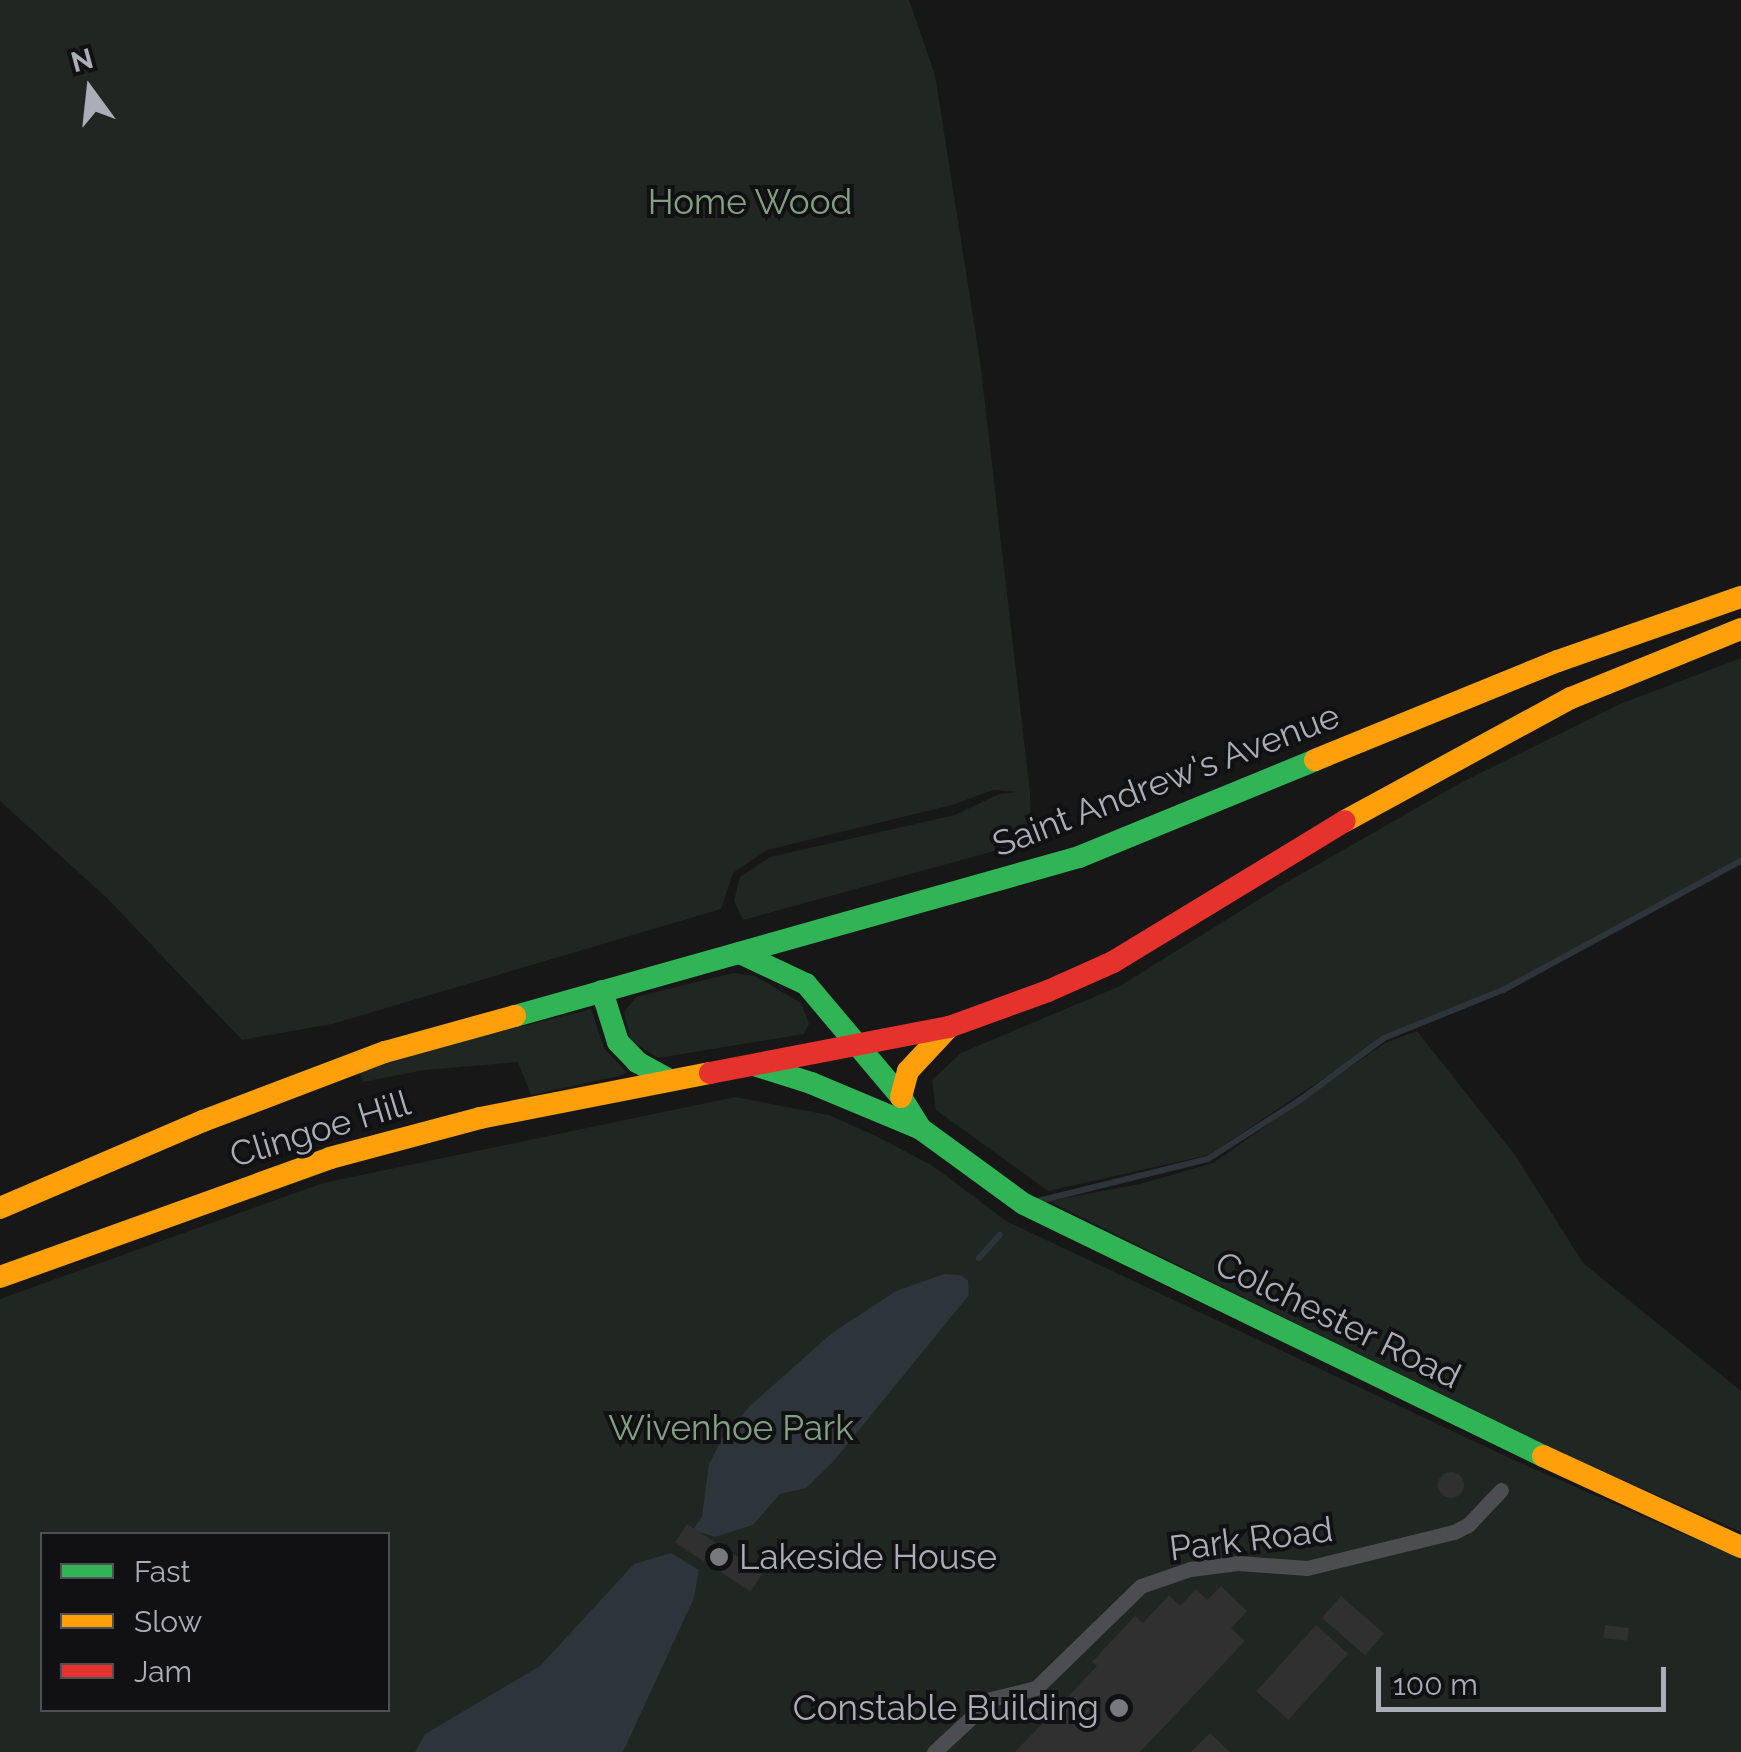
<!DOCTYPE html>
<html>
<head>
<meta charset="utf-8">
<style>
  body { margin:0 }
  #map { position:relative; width:1741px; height:1752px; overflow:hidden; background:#171717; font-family:Raleway,sans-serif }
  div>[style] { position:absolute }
  .green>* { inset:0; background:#202621 }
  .water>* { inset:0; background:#2d343a }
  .stream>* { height:6px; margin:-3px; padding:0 3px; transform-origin:3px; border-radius:3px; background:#2d343a }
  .building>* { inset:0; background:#303031; transform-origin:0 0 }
  .round { border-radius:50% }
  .street>* { height:15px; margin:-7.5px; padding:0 7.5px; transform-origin:7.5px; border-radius:7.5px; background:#4c4d50 }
  .fast>* { height:22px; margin:-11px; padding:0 11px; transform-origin:11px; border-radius:11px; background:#30b455 }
  .slow>* { height:22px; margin:-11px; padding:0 11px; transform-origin:11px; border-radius:11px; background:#ff9f0a }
  .jam>* { height:22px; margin:-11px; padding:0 11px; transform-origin:11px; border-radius:11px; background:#e5322d }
  .dots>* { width:28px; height:28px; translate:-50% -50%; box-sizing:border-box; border:5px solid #111113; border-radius:50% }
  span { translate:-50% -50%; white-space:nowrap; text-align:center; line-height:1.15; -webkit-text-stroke:8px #111113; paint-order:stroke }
  .park-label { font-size:35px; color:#82a183 }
  .street-label { font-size:35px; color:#aaaeb7 }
  .poi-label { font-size:35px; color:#aaaeb7 }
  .left { translate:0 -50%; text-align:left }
  .right { translate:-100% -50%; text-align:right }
  .legend { position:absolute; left:40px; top:1532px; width:350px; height:180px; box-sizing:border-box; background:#111113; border:2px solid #4e5055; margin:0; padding:12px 18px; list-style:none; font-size:30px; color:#aaaeb7 }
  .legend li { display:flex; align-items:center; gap:20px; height:50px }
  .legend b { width:50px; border:2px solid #4e5055 }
  .north { position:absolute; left:40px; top:40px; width:100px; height:100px; -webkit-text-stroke:8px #111113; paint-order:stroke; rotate:345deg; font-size:28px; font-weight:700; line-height:40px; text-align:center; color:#aaaeb7 }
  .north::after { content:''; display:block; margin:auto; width:35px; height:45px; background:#aaaeb7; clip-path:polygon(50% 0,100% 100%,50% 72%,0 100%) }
  .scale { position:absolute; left:1376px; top:1667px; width:290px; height:45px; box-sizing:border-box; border:5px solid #aaaeb7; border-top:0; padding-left:12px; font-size:30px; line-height:35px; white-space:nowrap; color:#aaaeb7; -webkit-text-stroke:8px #111113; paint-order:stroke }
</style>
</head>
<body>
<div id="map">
  <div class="green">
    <div style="clip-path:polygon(0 0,909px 0,935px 75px,980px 361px,1030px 792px,1031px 841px,743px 920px,734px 901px,740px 877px,770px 857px,955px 815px,999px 794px,1018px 792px,993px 790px,952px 805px,767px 850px,733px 873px,721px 909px,332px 1024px,242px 1040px,108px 899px,0 801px)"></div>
    <div style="clip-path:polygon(1741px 658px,1741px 861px,1668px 904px,1476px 1003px,1384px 1038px,1209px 1155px,1048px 1191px,936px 1110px,932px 1080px,961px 1053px,1120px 986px,1282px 885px,1462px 782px,1620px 704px)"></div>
    <div style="clip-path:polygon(733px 973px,755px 976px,801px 1003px,809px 1024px,804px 1034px,658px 1058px,631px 1041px,624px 1012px,636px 997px)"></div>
    <div style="clip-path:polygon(591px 1009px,604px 1048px,626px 1072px,623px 1075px,531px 1095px,518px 1062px,424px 1070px,363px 1082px,360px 1073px,420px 1052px)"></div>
    <div style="clip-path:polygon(1417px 1031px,1515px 1155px,1583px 1263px,1741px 1391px,1741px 1532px,1546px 1446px,1048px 1201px,1140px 1184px,1213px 1163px,1385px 1043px)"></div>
    <div style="clip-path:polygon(evenodd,735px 1097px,829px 1115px,876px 1136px,933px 1166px,1006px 1221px,1516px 1461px,1741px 1559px,1741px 1752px,0 1752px,0 1299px,323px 1183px,735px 1097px,42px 1534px,388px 1534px,388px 1710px,42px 1710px,42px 1534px)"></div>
  </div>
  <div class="water">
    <div style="clip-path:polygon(944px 1274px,960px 1275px,968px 1280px,969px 1295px,832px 1463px,806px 1488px,780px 1494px,753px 1525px,715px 1537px,693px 1530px,702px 1516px,709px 1464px,723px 1437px,750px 1406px,832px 1333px,896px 1291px)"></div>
    <div style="clip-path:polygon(671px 1553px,699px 1570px,694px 1598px,623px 1752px,415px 1752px,425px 1734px,540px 1666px,634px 1564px)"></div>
  </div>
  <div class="stream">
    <div style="left:1034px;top:1202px;width:179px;rotate:-13.9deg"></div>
    <div style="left:1208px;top:1159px;width:109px;rotate:-32.7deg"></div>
    <div style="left:1300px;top:1100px;width:104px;rotate:-36.4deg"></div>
    <div style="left:1384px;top:1038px;width:128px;rotate:-22deg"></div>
    <div style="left:1503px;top:990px;width:271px;rotate:-28.5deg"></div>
    <div style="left:979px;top:1258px;width:31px;rotate:-48deg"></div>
  </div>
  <div class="building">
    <div class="round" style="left:1438px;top:1472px;width:26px;height:26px"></div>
    <div style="left:687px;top:1524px;width:90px;height:22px;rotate:33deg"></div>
    <div style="clip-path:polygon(1221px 1586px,1247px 1611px,1231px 1628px,1245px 1641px,1140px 1752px,1015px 1752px,1097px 1666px,1092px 1662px,1135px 1616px,1143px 1623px,1169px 1595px,1180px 1606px,1196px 1589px,1207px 1600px)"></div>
    <div style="left:1341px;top:1596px;width:57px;height:29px;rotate:41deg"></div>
    <div style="left:1316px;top:1625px;width:43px;height:89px;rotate:42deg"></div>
    <div style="left:1605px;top:1625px;width:24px;height:13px;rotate:7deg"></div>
    <div style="clip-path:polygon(1210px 1733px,1230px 1752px,1191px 1752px)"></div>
  </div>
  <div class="street">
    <div style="left:934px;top:1752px;width:78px;rotate:-42.9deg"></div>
    <div style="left:991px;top:1699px;width:46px;rotate:-13.7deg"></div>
    <div style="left:1036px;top:1688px;width:146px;rotate:-44.2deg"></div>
    <div style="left:1141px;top:1586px;width:52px;rotate:-19.1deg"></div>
    <div style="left:1190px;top:1569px;width:48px;rotate:-7.1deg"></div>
    <div style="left:1238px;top:1563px;width:69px;rotate:4.1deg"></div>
    <div style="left:1307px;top:1568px;width:151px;rotate:-13.8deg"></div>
    <div style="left:1454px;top:1532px;width:16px;rotate:-27deg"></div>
    <div style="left:1468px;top:1525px;width:48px;rotate:-46.7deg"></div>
  </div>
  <div class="fast">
    <div style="left:740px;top:953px;width:73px;rotate:25.2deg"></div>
    <div style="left:806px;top:984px;width:148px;rotate:49.9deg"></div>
    <div style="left:901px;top:1097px;width:38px;rotate:58deg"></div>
    <div style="left:921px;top:1129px;width:127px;rotate:36.1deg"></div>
    <div style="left:1024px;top:1204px;width:577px;rotate:25.9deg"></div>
    <div style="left:602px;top:991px;width:53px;rotate:72.6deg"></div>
    <div style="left:618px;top:1042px;width:28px;rotate:46deg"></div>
    <div style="left:637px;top:1062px;width:38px;rotate:29deg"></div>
    <div style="left:515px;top:1016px;width:586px;rotate:-15.74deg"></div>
    <div style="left:1079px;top:857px;width:255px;rotate:-22.3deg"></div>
    <div style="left:754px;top:1065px;width:60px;rotate:17.5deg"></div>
    <div style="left:811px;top:1083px;width:119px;rotate:22.7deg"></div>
  </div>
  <div class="slow">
    <div style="left:1315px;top:760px;width:262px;rotate:-22.2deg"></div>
    <div style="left:1558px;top:661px;width:194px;rotate:-19.3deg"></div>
    <div style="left:1345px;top:821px;width:257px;rotate:-28.6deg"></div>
    <div style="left:1571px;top:698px;width:183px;rotate:-22.1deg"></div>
    <div style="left:901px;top:1097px;width:27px;rotate:-75deg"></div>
    <div style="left:908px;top:1071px;width:60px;rotate:-47deg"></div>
    <div style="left:0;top:1208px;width:221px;rotate:-23.2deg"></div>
    <div style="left:203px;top:1121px;width:195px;rotate:-20.8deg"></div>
    <div style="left:385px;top:1052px;width:135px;rotate:-15.5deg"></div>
    <div style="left:0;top:1277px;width:351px;rotate:-19.8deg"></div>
    <div style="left:330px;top:1158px;width:155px;rotate:-14.9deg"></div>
    <div style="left:480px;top:1118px;width:234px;rotate:-11.1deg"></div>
    <div style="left:1543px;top:1456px;width:218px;rotate:24.7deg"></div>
  </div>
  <div class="jam">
    <div style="left:710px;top:1073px;width:243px;rotate:-10.9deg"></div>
    <div style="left:949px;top:1027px;width:105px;rotate:-20deg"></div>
    <div style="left:1048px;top:991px;width:71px;rotate:-24deg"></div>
    <div style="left:1113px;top:962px;width:271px;rotate:-31.3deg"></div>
  </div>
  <div class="dots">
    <div style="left:719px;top:1557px;background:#77797f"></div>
    <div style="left:1119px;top:1708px;background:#77797f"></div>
  </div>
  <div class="park-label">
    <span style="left:750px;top:202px">Home Wood</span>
    <span style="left:731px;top:1428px">Wivenhoe Park</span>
  </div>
  <div class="street-label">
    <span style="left:1166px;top:780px;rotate:-21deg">Saint Andrew's Avenue</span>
    <span style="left:320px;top:1129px;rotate:-17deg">Clingoe Hill</span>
    <span style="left:1338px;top:1320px;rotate:26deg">Colchester Road</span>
    <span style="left:1251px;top:1539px;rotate:-7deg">Park Road</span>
  </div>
  <div class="poi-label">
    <span class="left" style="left:739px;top:1557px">Lakeside House</span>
    <span class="right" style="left:1099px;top:1708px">Constable Building</span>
  </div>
  <ul class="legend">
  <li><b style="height:12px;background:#30b455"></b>Fast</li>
  <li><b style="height:12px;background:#ff9f0a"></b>Slow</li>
  <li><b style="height:12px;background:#e5322d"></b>Jam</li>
  </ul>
  <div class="north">N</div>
  <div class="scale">100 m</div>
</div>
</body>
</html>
